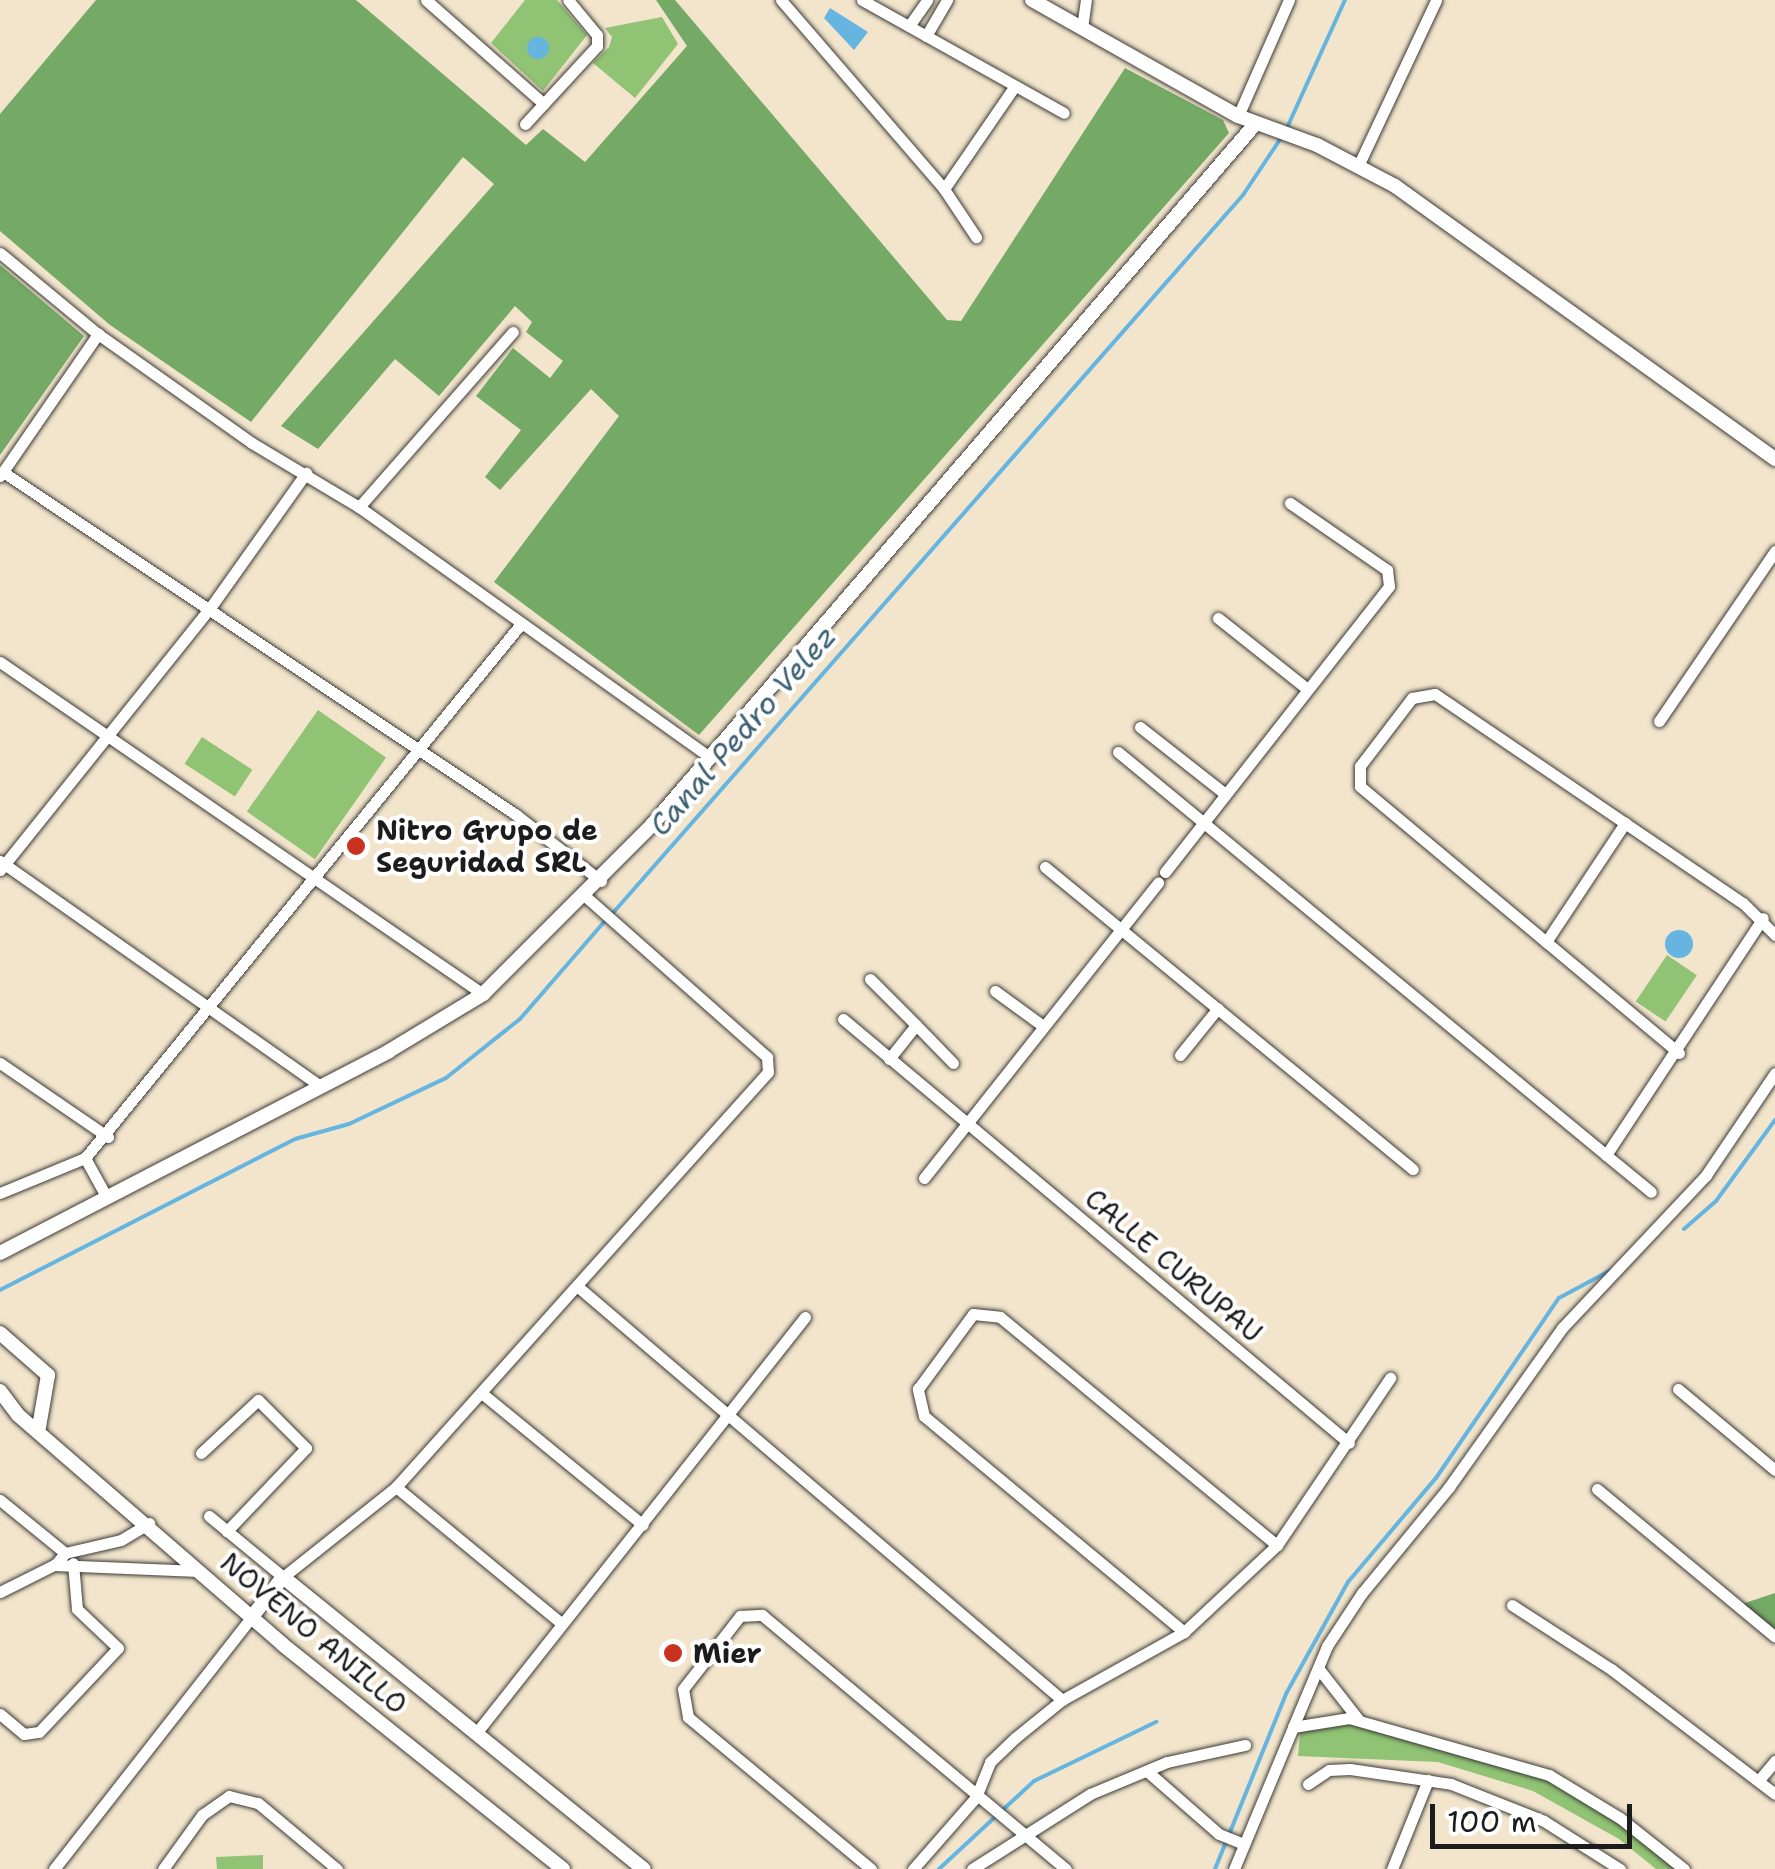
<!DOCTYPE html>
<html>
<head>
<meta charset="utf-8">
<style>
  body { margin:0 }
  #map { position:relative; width:1775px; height:1869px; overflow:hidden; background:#f2e5cc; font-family:"Shantell Sans",sans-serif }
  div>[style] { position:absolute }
  .green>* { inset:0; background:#90c374; transform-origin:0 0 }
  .forest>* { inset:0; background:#74a966 }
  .water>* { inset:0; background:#65b5e0 }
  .round { border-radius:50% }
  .stream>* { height:4px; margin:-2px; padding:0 2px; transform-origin:2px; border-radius:2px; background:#65b5e0 }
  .roads { filter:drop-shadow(0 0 2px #3c3a36) drop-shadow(0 0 2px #3c3a36) }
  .minor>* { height:11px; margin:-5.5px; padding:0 5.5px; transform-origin:5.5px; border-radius:5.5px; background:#fff }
  .tertiary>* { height:14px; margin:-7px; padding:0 7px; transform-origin:7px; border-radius:7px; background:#fff }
  .dots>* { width:28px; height:28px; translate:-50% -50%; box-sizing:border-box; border:5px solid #fff; border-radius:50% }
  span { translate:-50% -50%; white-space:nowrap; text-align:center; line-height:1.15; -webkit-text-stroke:8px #fff; paint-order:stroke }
  .poi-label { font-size:28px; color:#1c1c1c; font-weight:700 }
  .left { translate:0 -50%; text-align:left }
  .street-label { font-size:28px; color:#1c1c1c }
  .water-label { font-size:30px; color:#3d6174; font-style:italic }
  .scale { position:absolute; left:1430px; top:1804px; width:202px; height:45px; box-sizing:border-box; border:5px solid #1c1c1c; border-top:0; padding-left:12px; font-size:30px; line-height:35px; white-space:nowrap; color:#1c1c1c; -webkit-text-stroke:8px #fff; paint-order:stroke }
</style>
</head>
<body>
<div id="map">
  <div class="green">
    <div style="clip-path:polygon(525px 0,557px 0,587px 35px,543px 91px,491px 43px)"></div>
    <div style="clip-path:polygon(662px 17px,678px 44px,635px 98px,593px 63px,609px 47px,612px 37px,605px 28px)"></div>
    <div style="left:318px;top:710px;width:83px;height:124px;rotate:35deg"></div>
    <div style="left:202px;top:737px;width:60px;height:32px;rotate:33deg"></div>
    <div style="left:1667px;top:955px;width:36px;height:56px;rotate:34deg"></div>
    <div style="clip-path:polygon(1349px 1720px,1548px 1776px,1586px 1796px,1680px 1869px,1656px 1869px,1619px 1839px,1533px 1791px,1438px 1762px,1298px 1756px,1301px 1724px)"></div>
    <div style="clip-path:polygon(263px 1855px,263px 1869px,217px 1869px,216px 1857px)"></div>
  </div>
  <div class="forest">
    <div style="clip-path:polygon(96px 0,356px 0,526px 145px,543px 129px,585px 162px,687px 46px,656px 0,675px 0,947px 320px,961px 321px,1125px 68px,1223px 120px,1229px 133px,699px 735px,494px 582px,619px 416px,591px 389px,500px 490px,485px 477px,521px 430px,476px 396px,513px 348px,550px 378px,563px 361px,526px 332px,532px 322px,515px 306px,439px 396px,395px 359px,318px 449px,281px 426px,494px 184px,463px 157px,251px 422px,110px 325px,0 231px,0 114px)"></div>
    <div style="clip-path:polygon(0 265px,84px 336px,0 455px)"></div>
    <div style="clip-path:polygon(1775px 1593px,1775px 1631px,1742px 1604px)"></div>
  </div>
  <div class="water">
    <div style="clip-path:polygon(830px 8px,868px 32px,854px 50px,824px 18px)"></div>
    <div class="round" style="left:527px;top:37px;width:22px;height:22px"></div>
    <div class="round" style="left:1665px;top:930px;width:28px;height:28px"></div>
  </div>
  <div class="stream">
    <div style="left:1286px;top:130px;width:143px;rotate:-65.6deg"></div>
    <div style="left:612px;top:914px;width:957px;rotate:-48.73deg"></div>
    <div style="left:1243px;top:195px;width:69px;rotate:-56.3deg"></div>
    <div style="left:1684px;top:1229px;width:43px;rotate:-41.2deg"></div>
    <div style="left:1716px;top:1201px;width:100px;rotate:-53.9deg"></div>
    <div style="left:0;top:1290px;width:331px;rotate:-27.1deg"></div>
    <div style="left:295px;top:1139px;width:56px;rotate:-15.5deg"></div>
    <div style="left:349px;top:1124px;width:107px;rotate:-25.4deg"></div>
    <div style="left:446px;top:1078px;width:95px;rotate:-38.6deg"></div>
    <div style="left:520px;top:1019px;width:130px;rotate:-49.1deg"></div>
    <div style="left:939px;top:1869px;width:129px;rotate:-42.8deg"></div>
    <div style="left:1034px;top:1781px;width:136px;rotate:-25.8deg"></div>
    <div style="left:1215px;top:1869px;width:191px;rotate:-67.9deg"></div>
    <div style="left:1287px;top:1692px;width:126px;rotate:-61deg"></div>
    <div style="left:1348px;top:1582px;width:136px;rotate:-49.8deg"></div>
    <div style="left:1436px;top:1478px;width:218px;rotate:-55.7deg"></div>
    <div style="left:1559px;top:1298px;width:59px;rotate:-28.3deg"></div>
  </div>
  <div class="roads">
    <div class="minor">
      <div style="left:426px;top:0;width:157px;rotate:41.4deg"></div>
      <div style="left:781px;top:0;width:250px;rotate:49.2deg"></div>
      <div style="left:944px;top:189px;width:58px;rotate:56.3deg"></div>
      <div style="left:862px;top:0;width:231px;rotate:29.2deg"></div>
      <div style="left:909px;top:26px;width:32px;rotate:-55deg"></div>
      <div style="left:1082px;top:28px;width:28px;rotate:-82deg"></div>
      <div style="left:926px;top:36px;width:42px;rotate:-59.7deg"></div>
      <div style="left:1238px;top:116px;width:127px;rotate:-66.3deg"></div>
      <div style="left:525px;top:124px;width:106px;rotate:-47.3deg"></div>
      <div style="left:597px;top:46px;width:11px;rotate:-90deg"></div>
      <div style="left:597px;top:35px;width:45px;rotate:-129.6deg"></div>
      <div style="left:1359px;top:164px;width:181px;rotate:-64.8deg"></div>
      <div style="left:944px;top:189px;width:124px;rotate:-55.5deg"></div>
      <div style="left:0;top:253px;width:127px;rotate:39.6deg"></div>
      <div style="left:3px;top:472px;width:616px;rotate:33.74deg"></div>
      <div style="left:515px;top:814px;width:109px;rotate:37.9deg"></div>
      <div style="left:0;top:476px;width:173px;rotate:-55.4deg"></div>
      <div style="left:98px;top:334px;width:189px;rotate:35.3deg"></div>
      <div style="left:252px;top:443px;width:125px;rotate:30.9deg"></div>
      <div style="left:359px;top:507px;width:430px;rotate:35.5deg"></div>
      <div style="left:359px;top:507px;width:233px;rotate:-48.7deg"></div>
      <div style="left:1218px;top:618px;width:112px;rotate:38.5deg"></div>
      <div style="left:0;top:662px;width:586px;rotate:34.5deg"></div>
      <div style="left:1659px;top:721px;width:206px;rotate:-55.7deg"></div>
      <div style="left:1140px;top:727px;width:107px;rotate:38.2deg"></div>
      <div style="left:1118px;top:752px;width:633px;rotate:39.55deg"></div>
      <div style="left:1606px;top:1155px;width:284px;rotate:-56.5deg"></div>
      <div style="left:0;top:861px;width:391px;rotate:35.1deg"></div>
      <div style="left:1045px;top:867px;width:476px;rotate:39.4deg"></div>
      <div style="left:0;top:870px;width:336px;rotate:-51.3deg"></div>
      <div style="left:210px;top:608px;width:166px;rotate:-54.6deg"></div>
      <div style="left:1165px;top:872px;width:363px;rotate:-51.9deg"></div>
      <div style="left:1389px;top:586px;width:16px;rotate:-97deg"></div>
      <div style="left:1387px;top:570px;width:118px;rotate:-145.4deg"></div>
      <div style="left:1546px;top:942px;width:143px;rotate:-56.4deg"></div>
      <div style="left:870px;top:979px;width:65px;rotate:45deg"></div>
      <div style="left:995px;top:991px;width:59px;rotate:36.1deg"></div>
      <div style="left:843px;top:1019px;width:660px;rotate:39.96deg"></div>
      <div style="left:1679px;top:1053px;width:416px;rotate:-140.1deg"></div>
      <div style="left:1360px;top:786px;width:20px;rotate:-90deg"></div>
      <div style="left:1360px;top:766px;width:86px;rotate:-52.6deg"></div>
      <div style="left:1412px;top:698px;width:23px;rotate:-10deg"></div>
      <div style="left:1435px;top:694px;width:372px;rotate:34.2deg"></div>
      <div style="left:1743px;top:903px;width:45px;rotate:45deg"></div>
      <div style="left:1180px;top:1055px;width:60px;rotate:-51deg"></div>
      <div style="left:889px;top:1059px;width:43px;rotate:-51.5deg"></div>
      <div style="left:916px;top:1025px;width:53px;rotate:45.8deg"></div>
      <div style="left:0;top:1063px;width:131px;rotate:34.4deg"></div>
      <div style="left:1606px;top:1155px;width:58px;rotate:39.4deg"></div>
      <div style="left:924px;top:1178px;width:377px;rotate:-51.6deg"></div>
      <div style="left:0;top:1193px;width:92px;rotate:-22.4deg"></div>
      <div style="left:106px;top:1196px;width:43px;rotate:-118.9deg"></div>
      <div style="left:85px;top:1158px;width:688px;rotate:-50.78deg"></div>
      <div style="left:577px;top:1286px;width:638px;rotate:40.48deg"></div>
      <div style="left:1678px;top:1389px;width:126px;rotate:39.9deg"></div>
      <div style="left:484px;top:1395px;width:205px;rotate:39.3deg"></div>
      <div style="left:201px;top:1453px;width:78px;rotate:-42.9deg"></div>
      <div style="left:258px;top:1400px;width:68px;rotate:45deg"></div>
      <div style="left:306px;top:1448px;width:115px;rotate:133.6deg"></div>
      <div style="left:396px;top:1487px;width:215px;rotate:39.5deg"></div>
      <div style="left:1597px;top:1489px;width:231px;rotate:39.7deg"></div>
      <div style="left:0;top:1500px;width:84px;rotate:39.2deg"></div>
      <div style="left:209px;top:1516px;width:96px;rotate:39.5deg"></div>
      <div style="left:283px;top:1577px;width:144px;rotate:-38.5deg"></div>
      <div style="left:396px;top:1487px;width:557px;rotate:-48.13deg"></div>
      <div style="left:768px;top:1072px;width:15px;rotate:-94deg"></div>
      <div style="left:767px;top:1057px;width:243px;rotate:-138.5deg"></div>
      <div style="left:55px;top:1565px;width:16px;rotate:-50deg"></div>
      <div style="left:65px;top:1553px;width:57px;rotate:-13.1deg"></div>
      <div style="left:121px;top:1540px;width:33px;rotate:-31deg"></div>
      <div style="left:0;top:1592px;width:60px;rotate:-26.6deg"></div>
      <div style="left:54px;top:1565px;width:145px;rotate:2.4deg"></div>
      <div style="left:1512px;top:1605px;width:118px;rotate:32.9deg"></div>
      <div style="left:1611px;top:1669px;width:206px;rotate:37.3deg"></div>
      <div style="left:1184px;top:1632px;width:338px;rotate:-140.3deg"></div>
      <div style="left:924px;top:1416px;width:28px;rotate:-103deg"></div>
      <div style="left:918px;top:1389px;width:93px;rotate:-53.7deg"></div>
      <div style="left:973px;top:1314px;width:27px;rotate:6deg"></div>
      <div style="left:1000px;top:1317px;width:359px;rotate:39.5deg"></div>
      <div style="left:1318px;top:1668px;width:65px;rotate:51.9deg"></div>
      <div style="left:0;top:1714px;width:31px;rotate:40deg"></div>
      <div style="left:24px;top:1734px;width:15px;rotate:-8deg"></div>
      <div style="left:39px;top:1732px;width:115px;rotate:-46.8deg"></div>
      <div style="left:118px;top:1648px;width:57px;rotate:-136.4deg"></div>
      <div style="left:77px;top:1609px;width:46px;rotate:-95deg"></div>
      <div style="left:1293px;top:1727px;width:88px;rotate:-67.2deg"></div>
      <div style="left:1327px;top:1646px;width:64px;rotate:-56.6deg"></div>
      <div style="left:1362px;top:1593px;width:137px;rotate:-50.6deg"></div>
      <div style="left:1449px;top:1487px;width:195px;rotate:-54.6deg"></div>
      <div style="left:1562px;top:1328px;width:210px;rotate:-46.7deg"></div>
      <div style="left:1706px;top:1175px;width:123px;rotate:-55.9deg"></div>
      <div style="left:477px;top:1732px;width:529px;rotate:-51.68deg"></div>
      <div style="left:1148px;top:1772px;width:94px;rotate:41.1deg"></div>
      <div style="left:1219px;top:1834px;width:27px;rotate:22deg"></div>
      <div style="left:1759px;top:1780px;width:25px;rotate:-50deg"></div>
      <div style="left:1308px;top:1784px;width:25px;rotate:-34deg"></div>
      <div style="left:1329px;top:1770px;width:21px;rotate:-3deg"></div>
      <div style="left:1350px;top:1769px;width:102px;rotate:8.4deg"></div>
      <div style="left:1451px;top:1784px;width:100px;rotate:21.7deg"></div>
      <div style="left:1544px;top:1821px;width:90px;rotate:32.3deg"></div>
      <div style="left:54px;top:1869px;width:319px;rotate:-51.9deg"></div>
      <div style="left:163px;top:1869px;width:67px;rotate:-54.2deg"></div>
      <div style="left:202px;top:1815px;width:33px;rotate:-35deg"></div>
      <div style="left:229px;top:1796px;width:30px;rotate:14deg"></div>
      <div style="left:258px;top:1803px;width:103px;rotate:39.9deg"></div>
      <div style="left:871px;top:1869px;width:238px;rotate:-140.3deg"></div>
      <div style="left:688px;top:1717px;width:28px;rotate:-100deg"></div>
      <div style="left:683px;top:1689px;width:93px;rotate:-52deg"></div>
      <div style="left:740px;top:1616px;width:22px;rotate:-3deg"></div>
      <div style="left:762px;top:1615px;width:396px;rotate:39.9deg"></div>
      <div style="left:913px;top:1869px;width:96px;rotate:-48.8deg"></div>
      <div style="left:976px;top:1797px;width:38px;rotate:-68deg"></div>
      <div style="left:990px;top:1762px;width:35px;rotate:-44deg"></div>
      <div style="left:1015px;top:1738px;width:60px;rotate:-39deg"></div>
      <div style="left:1062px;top:1700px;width:140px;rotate:-29.1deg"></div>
      <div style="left:1184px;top:1632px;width:127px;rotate:-43.1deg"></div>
      <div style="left:1277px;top:1545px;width:202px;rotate:-55.9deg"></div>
      <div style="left:972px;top:1869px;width:140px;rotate:-32.4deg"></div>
      <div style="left:1090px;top:1794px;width:83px;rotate:-22.6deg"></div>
      <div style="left:1167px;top:1762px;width:80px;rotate:-12.3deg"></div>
      <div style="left:1234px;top:1869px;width:154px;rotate:-67.4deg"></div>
      <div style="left:1293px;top:1727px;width:57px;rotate:-9.1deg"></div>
      <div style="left:1349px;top:1718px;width:208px;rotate:15.9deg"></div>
      <div style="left:1549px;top:1775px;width:83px;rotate:31.2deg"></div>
      <div style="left:1620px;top:1818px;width:82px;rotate:38.6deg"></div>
      <div style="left:1392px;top:1869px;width:96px;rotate:-68deg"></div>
    </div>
    <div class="tertiary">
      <div style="left:1032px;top:0;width:236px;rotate:29.4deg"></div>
      <div style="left:1238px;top:116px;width:84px;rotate:20.2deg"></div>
      <div style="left:1317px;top:145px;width:88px;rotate:27.7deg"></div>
      <div style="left:1395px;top:186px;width:468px;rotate:35.7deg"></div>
      <div style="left:0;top:1253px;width:438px;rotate:-27.4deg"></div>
      <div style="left:389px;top:1051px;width:110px;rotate:-31.2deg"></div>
      <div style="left:483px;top:994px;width:238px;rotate:-45deg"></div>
      <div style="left:651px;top:826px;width:927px;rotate:-49.28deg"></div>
      <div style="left:0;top:1333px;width:64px;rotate:41.2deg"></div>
      <div style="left:48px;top:1375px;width:53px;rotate:99.8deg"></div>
      <div style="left:0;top:1391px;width:30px;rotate:53deg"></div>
      <div style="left:18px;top:1415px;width:349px;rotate:40.9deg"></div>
      <div style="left:282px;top:1644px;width:360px;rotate:38.7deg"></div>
      <div style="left:251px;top:1618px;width:52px;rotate:-52deg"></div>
      <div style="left:283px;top:1577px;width:464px;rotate:39deg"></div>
    </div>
  </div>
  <div class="dots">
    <div style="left:356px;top:846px;background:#c8321e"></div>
    <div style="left:673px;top:1653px;background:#c8321e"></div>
  </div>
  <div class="poi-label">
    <span class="left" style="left:376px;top:846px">Nitro Grupo de<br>Seguridad SRL</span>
    <span class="left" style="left:693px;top:1653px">Mier</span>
  </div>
  <div class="street-label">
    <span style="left:1174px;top:1265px;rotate:40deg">CALLE CURUPAU</span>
    <span style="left:314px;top:1633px;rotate:40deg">NOVENO ANILLO</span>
  </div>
  <div class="water-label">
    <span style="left:743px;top:731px;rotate:-49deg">Canal Pedro Velez</span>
  </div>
  <div class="scale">100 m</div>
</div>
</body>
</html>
